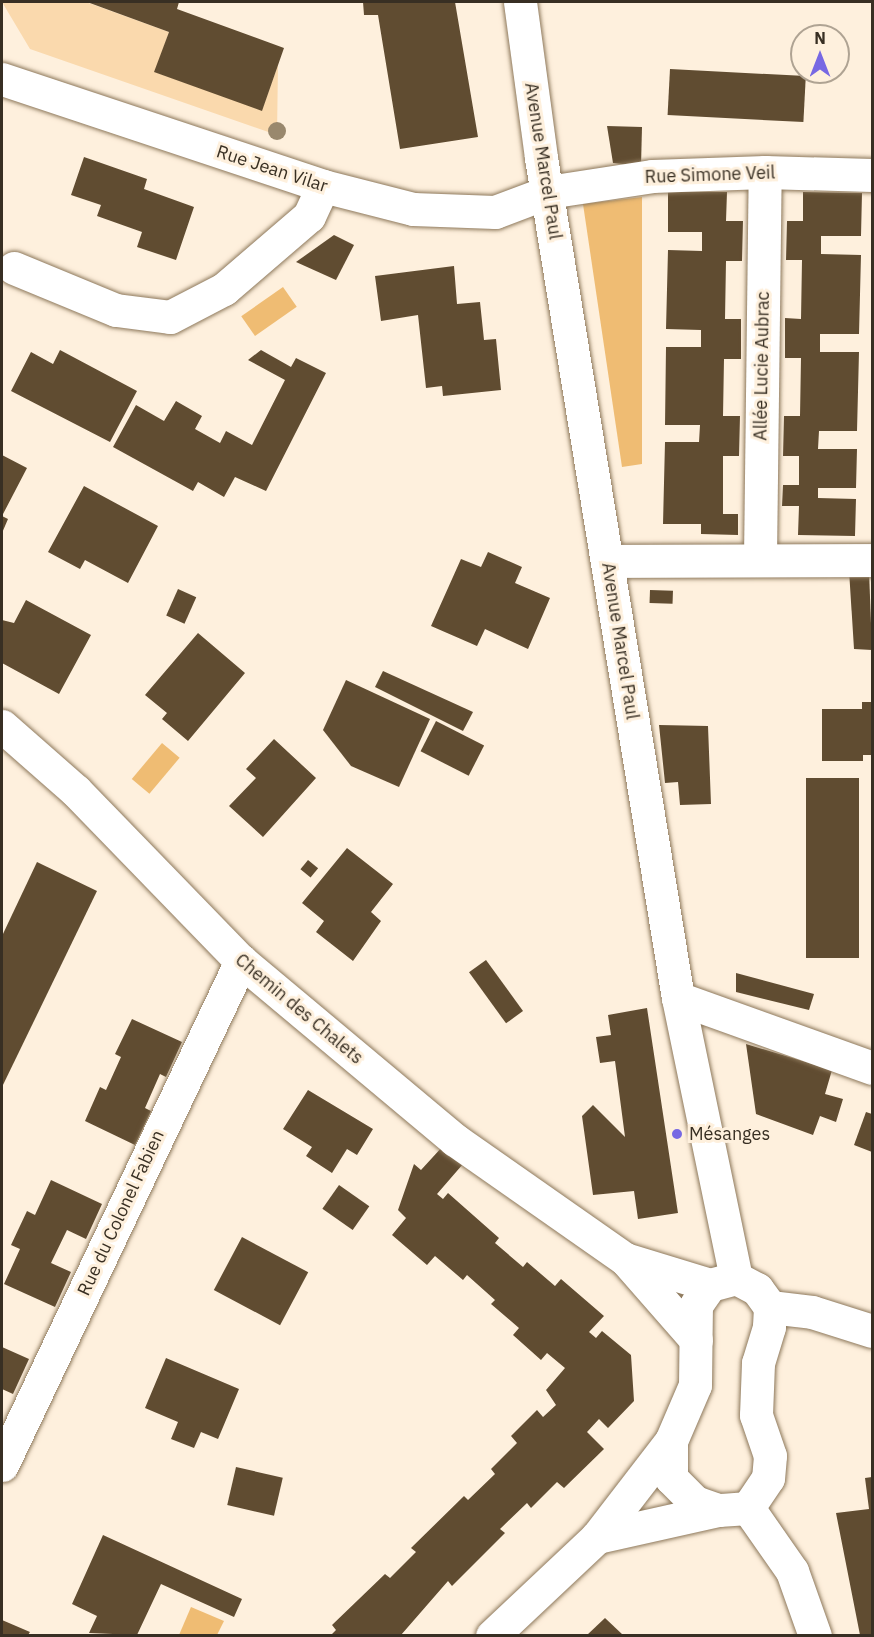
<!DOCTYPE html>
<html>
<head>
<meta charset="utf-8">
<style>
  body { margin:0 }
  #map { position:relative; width:874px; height:1637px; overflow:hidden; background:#fef0dd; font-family:"IBM Plex Sans",sans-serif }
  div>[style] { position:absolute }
  .green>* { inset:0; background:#fad9ad }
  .water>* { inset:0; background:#efbc73; transform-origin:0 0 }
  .building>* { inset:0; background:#604c31; transform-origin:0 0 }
  .roads { filter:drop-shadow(0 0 2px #8d785b) drop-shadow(0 0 2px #8d785b) }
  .minor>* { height:33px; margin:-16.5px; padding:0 16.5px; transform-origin:16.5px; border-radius:16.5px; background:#fff }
  .secondary>* { height:33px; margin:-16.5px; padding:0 16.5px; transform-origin:16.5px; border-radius:16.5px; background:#fff }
  .trees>* { width:18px; height:18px; margin:-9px; border-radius:50%; background:#99886d }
  .dots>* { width:16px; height:16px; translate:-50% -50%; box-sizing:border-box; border:3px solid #fef0dd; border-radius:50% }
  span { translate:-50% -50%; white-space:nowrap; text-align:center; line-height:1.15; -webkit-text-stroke:6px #fef0dd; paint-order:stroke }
  .street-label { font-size:18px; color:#382f23 }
  .poi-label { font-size:18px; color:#382f23 }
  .left { translate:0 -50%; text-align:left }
  .frame { position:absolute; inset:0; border:3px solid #382f23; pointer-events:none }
  .north { position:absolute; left:790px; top:24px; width:60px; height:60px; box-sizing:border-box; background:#fef0dd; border:2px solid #afa393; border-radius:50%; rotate:0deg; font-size:16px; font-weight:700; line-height:24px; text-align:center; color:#382f23 }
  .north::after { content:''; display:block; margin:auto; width:21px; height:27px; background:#7768e3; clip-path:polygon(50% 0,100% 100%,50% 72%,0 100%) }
</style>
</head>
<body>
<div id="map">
  <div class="green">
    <div style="clip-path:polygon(2px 2px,86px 2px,169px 32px,155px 72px,262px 110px,278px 65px,277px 135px,30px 49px)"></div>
  </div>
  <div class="water">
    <div style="clip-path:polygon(642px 197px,642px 464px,622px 467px,583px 204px)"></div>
    <div style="left:283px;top:287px;width:24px;height:51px;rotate:55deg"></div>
    <div style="left:162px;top:743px;width:23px;height:47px;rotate:40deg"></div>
    <div style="clip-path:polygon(191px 1607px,224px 1621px,217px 1635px,179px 1635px)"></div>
  </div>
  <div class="building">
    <div style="clip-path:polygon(87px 2px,179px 2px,177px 9px,284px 48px,262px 111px,154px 72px,169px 32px)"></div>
    <div style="clip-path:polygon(363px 2px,455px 2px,478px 137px,400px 149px,378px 15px,364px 15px)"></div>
    <div style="left:670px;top:69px;width:136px;height:46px;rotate:3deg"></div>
    <div style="clip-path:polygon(607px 126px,642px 127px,641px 166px,613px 163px)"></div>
    <div style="clip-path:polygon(84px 157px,147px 179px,144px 189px,194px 207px,176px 260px,137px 247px,142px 232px,97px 216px,101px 205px,71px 195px)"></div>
    <div style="clip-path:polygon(668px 192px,727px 192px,726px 221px,743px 221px,742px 261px,726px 261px,725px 319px,741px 319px,741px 359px,724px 359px,723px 416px,740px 416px,739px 456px,723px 456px,723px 514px,738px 514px,738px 535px,701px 534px,701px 524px,663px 524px,665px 442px,699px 442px,700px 425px,665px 425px,666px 347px,701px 347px,701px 330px,666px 329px,668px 250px,702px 251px,702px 232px,668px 232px)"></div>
    <div style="clip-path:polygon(803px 192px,862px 193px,861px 236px,821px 236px,821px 254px,861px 255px,859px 334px,820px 334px,820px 352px,859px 352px,857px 431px,819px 431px,818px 449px,857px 449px,856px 488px,818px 488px,818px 498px,856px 499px,855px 536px,798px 535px,799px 506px,782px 506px,783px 485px,799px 485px,799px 456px,783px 456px,784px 416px,800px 416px,801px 358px,785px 358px,785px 318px,801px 319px,802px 260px,786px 260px,787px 221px,803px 221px)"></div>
    <div style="clip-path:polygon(334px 235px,354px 245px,336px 280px,296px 262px)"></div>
    <div style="clip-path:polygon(454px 266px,457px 304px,480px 302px,484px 340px,496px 339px,501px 390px,443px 396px,442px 386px,426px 388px,418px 315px,381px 321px,375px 276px)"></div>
    <div style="clip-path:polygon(60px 350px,137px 391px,110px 442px,11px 391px,31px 352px,53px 364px)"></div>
    <div style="clip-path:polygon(261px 350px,291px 367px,296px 358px,326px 373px,266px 491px,235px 477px,224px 497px,198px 482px,193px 491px,113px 447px,136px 405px,164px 421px,176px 401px,202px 416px,195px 429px,220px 443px,226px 431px,252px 445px,285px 380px,248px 360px)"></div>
    <div style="clip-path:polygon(2px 455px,27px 468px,2px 516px,8px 519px,2px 533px)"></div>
    <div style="clip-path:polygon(84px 486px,158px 526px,128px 583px,85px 560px,80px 569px,48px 552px)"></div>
    <div style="clip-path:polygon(488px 552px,522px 567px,515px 583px,550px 598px,528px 649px,485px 629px,477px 646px,431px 626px,461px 559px,481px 567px)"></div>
    <div style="clip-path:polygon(849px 570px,869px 571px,872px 650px,854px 649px)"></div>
    <div style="left:178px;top:589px;width:20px;height:29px;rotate:24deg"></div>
    <div style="left:650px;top:590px;width:23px;height:13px;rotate:2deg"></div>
    <div style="clip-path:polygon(26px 600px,91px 635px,59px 694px,2px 663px,2px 620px,14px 623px)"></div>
    <div style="clip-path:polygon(198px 633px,245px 673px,188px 741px,162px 719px,167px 713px,145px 695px)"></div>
    <div style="clip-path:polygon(383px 671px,473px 712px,463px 731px,375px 687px)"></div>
    <div style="clip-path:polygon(346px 680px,430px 719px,399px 787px,351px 766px,323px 730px)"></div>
    <div style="clip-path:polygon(862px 702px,872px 702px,872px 755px,863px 755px,863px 761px,822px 761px,822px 709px,862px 709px)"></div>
    <div style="left:436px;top:721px;width:54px;height:34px;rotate:27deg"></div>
    <div style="clip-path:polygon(659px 725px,708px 726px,711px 804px,680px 805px,678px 782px,665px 783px)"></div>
    <div style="clip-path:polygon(274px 739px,316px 778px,263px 837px,229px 806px,256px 778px,246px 769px)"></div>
    <div style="left:806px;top:778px;width:53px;height:180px"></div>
    <div style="clip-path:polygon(347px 848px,393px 884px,371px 912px,381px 921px,353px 961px,316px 932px,324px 921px,302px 903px)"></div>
    <div style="left:308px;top:860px;width:13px;height:12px;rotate:39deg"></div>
    <div style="clip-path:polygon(37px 862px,97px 891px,2px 1087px,2px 936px)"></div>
    <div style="left:486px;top:960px;width:63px;height:21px;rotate:54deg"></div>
    <div style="clip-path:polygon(736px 973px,814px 994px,809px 1010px,736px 992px)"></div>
    <div style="clip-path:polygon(647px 1008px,678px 1213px,638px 1219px,634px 1191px,593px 1195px,582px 1116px,593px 1105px,625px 1137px,615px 1061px,600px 1063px,596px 1037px,611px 1035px,608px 1015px)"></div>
    <div style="clip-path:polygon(132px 1019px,182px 1042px,166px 1077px,160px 1074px,145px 1108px,151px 1111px,135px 1145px,85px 1121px,100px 1087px,106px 1090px,121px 1057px,115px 1054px)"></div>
    <div style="clip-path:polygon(746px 1044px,832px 1070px,825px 1094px,843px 1099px,836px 1122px,820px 1116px,813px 1135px,756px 1114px)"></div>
    <div style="clip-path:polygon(308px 1090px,373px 1129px,357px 1155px,347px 1149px,332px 1173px,306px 1156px,312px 1147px,283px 1129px)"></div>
    <div style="clip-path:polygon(866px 1112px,872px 1114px,872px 1152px,854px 1145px)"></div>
    <div style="clip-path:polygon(443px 1146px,463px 1164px,437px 1194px,443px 1199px,448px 1193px,499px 1238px,495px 1243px,523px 1267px,527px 1262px,555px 1286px,561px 1279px,604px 1316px,589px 1332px,596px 1338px,602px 1331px,631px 1355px,634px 1401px,608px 1428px,599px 1419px,587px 1432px,604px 1449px,564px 1488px,557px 1482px,531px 1508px,527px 1503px,500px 1529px,505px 1533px,452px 1586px,448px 1581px,401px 1635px,331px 1635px,336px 1630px,332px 1625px,385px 1574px,390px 1578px,416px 1552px,411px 1548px,464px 1496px,468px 1500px,495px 1474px,491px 1469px,517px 1443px,511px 1436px,537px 1410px,543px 1417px,556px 1405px,546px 1390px,565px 1368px,547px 1353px,541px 1360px,513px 1335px,519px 1328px,491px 1304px,495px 1300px,467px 1275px,463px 1280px,435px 1256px,427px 1265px,392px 1235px,406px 1218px,398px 1210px,414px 1164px,421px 1170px)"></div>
    <div style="clip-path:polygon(51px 1180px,102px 1204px,86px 1239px,67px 1230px,51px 1263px,71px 1272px,55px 1307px,4px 1284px,20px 1249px,11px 1245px,27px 1211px,35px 1215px)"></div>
    <div style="left:339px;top:1185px;width:37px;height:29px;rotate:35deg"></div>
    <div style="left:242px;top:1237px;width:75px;height:60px;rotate:28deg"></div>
    <div style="clip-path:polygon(2px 1347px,29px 1359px,13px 1394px,2px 1389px)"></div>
    <div style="clip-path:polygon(166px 1358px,239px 1389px,218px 1439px,201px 1432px,194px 1448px,171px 1439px,178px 1422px,145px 1408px)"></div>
    <div style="left:236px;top:1467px;width:48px;height:39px;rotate:13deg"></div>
    <div style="clip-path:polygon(872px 1477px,872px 1635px,860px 1635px,836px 1513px,869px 1509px,865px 1478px)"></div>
    <div style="clip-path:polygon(103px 1535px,242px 1599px,234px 1617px,161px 1584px,137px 1635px,89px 1633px,97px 1616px,72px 1604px)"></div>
    <div style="clip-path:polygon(605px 1618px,623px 1635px,587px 1635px)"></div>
    <div style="clip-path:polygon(2px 1620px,30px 1632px,28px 1635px,2px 1635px)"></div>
  </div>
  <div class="roads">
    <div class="minor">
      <div style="left:2px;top:79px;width:338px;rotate:18.4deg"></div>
      <div style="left:323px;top:186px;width:93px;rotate:14.3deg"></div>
      <div style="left:413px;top:209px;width:82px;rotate:2.1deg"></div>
      <div style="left:495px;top:212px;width:57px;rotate:-20.7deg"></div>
      <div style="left:548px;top:192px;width:105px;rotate:-8.7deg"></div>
      <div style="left:652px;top:176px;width:113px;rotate:-2deg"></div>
      <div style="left:765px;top:172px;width:107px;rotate:1.6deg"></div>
      <div style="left:14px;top:268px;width:110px;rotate:22.4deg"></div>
      <div style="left:116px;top:310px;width:54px;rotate:7.4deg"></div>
      <div style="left:170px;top:317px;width:61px;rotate:-27.4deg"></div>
      <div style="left:224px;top:289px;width:112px;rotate:-40.7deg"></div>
      <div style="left:309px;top:216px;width:33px;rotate:-65deg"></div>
      <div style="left:760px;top:559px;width:387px;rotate:-89.3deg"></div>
      <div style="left:607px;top:561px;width:265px;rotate:-0.2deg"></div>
      <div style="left:2px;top:726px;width:98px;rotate:41.3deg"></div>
      <div style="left:76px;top:791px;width:237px;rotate:45.9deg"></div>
      <div style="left:241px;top:961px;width:279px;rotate:39.9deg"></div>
      <div style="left:455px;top:1140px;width:208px;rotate:35deg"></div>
      <div style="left:678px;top:998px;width:206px;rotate:19.8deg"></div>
      <div style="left:770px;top:1307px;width:42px;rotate:6.8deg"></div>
      <div style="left:812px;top:1312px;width:63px;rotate:17.6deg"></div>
      <div style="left:696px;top:1340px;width:108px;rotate:-131.2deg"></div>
      <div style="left:625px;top:1259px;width:89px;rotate:17deg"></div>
      <div style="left:2px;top:1465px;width:558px;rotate:-64.63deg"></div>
      <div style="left:597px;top:1537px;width:124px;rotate:-12.6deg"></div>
      <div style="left:492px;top:1636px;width:144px;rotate:-43.3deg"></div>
      <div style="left:597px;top:1537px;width:121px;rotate:-52.4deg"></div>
    </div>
    <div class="secondary">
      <div style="left:520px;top:2px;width:157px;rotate:82.3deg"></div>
      <div style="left:541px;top:158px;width:851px;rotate:80.74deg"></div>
      <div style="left:678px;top:998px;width:286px;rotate:78.3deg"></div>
      <div style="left:736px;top:1278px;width:24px;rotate:28deg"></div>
      <div style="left:757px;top:1289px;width:22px;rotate:54deg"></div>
      <div style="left:770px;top:1307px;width:20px;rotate:93deg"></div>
      <div style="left:769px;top:1327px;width:38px;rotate:107deg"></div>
      <div style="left:758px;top:1363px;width:52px;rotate:92.2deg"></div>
      <div style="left:756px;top:1415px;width:43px;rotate:71.1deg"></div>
      <div style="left:770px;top:1456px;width:22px;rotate:95deg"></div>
      <div style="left:768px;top:1478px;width:36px;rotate:124deg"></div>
      <div style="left:748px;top:1508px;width:30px;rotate:176deg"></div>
      <div style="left:718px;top:1510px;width:24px;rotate:-161deg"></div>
      <div style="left:695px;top:1502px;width:34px;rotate:-135deg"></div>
      <div style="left:671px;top:1478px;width:37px;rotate:-90deg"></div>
      <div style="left:671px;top:1441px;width:61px;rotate:-66.8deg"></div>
      <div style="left:695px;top:1385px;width:80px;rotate:-89.3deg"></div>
      <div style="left:696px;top:1305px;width:24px;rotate:-55deg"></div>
      <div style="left:710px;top:1285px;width:27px;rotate:-15deg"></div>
      <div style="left:748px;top:1508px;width:77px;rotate:55.1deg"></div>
      <div style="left:792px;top:1571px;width:69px;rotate:70.5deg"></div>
    </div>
  </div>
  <div class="trees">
    <div style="left:277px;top:131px"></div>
  </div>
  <div class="dots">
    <div style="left:677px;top:1134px;background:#7768e3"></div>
  </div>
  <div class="street-label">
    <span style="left:543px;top:161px;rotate:81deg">Avenue Marcel Paul</span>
    <span style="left:272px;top:169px;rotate:18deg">Rue Jean Vilar</span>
    <span style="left:710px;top:175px;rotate:-2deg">Rue Simone Veil</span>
    <span style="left:762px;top:366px;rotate:-89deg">Allée Lucie Aubrac</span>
    <span style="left:620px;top:641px;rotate:81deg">Avenue Marcel Paul</span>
    <span style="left:299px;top:1009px;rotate:40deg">Chemin des Chalets</span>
    <span style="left:121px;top:1213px;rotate:-65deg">Rue du Colonel Fabien</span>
  </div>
  <div class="poi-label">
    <span class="left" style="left:689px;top:1134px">Mésanges</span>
  </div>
  <div class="frame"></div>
  <div class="north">N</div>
</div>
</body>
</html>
